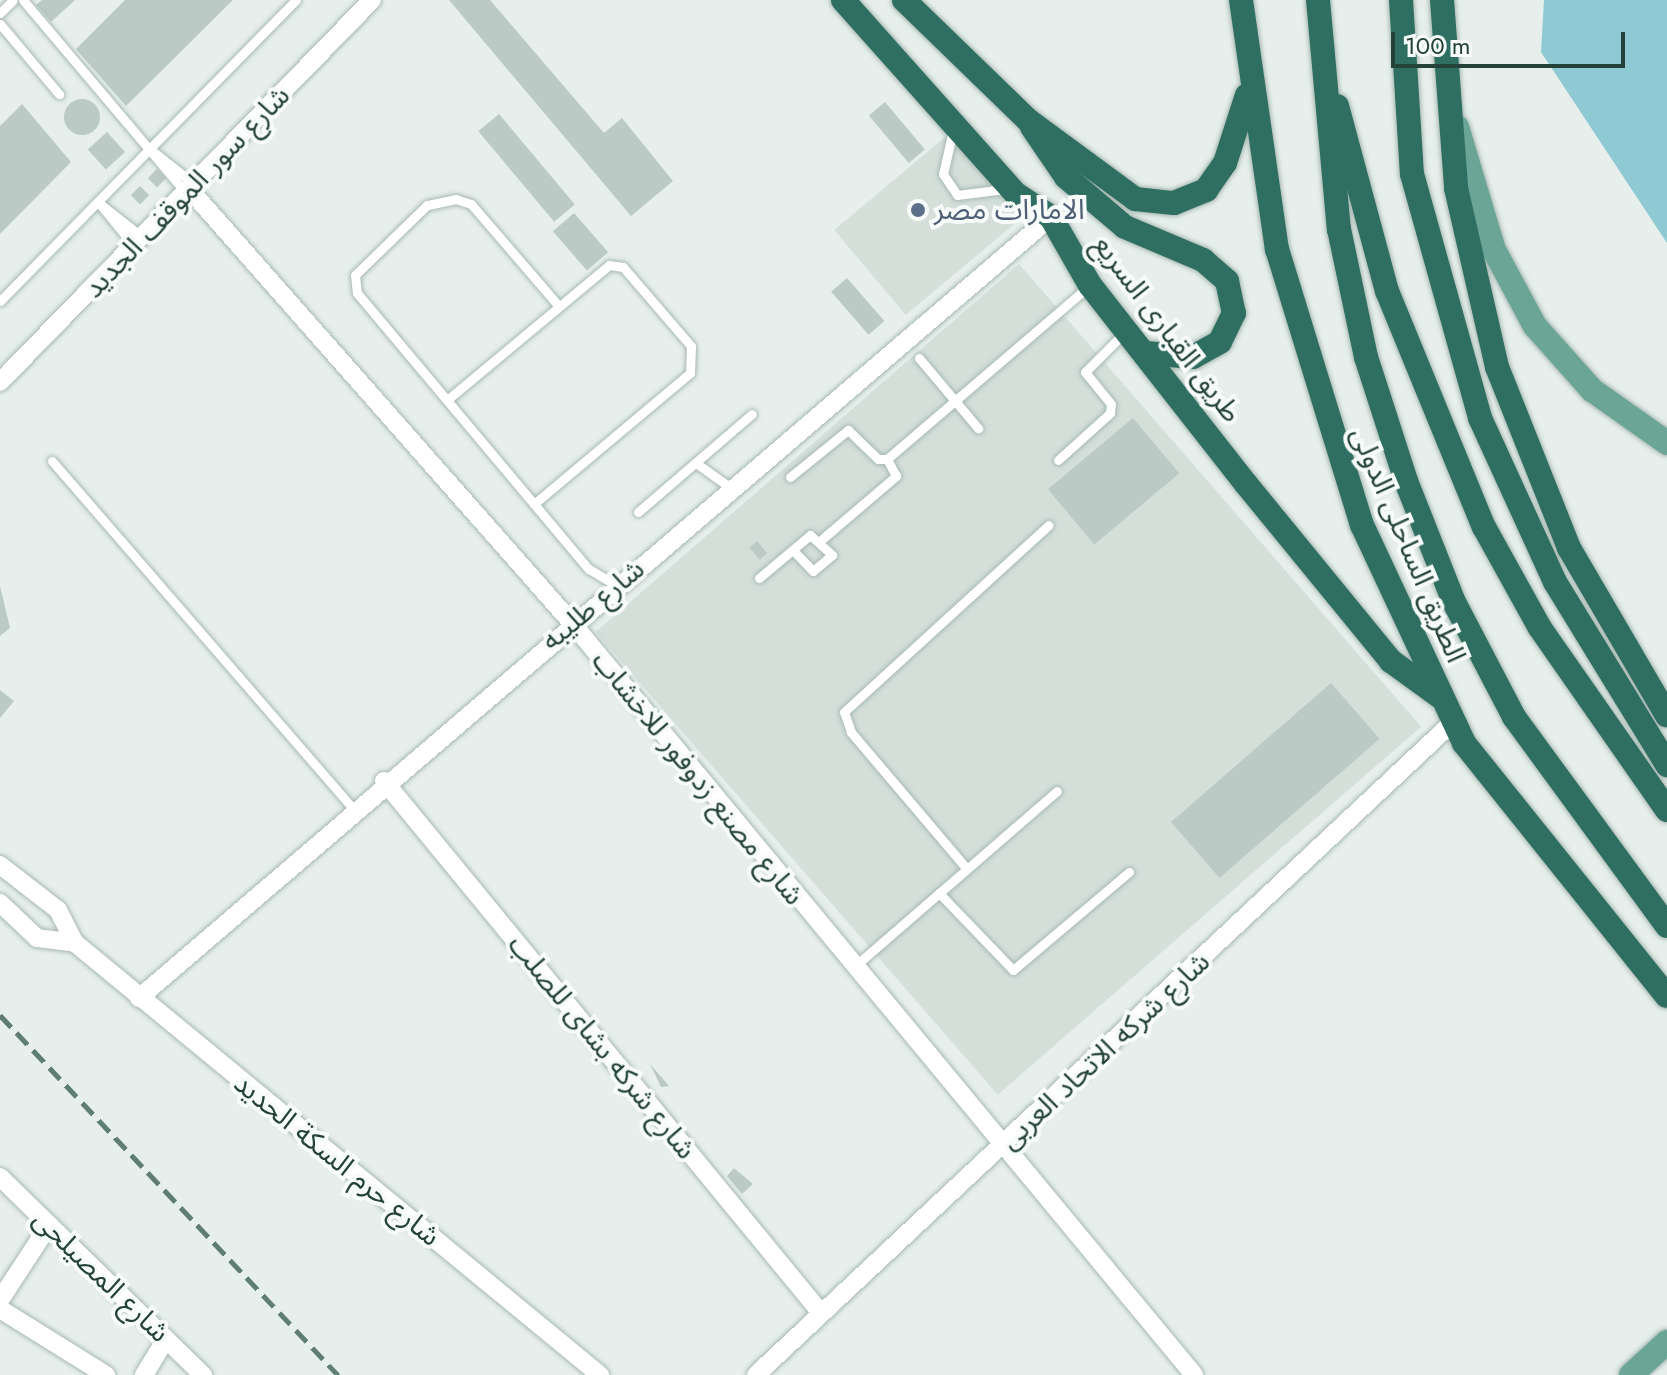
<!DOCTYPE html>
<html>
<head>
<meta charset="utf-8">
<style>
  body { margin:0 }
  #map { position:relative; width:1667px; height:1375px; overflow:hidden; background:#e6efeb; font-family:Jost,"Noto Sans Arabic",sans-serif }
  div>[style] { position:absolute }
  .built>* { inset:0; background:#d4dfda; transform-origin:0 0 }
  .water>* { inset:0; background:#8ec9d4 }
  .building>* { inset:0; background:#bbcac4; transform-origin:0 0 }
  .round { border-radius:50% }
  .roads { filter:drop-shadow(0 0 2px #a8b8b2) drop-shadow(0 0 2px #a8b8b2) }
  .lane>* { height:9px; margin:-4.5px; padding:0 4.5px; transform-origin:4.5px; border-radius:4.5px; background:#fff }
  .street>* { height:18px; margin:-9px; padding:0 9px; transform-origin:9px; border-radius:9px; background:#fff }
  .primary>* { height:24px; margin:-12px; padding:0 12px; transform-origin:12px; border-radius:12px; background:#6aa596 }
  .highway>* { height:24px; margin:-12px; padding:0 12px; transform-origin:12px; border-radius:12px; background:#2f6f62 }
  .rail>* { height:5px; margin-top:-2.5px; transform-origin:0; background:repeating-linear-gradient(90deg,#5f7d75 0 16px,transparent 0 24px) }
  .dots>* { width:22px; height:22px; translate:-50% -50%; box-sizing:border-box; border:4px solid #f7fbf9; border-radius:50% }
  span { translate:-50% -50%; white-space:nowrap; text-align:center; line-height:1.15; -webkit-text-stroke:8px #f7fbf9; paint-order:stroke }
  .street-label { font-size:28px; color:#24423a }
  .service-label { font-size:28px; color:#4e5e75 }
  .left { translate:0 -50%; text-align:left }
  .scale { position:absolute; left:1391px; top:32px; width:234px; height:36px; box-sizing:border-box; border:4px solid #24423a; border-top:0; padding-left:10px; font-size:24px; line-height:28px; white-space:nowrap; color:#24423a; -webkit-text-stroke:6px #f7fbf9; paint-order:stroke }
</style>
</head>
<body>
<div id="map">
  <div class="built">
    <div style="left:950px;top:133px;width:111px;height:151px;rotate:50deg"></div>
    <div style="left:1019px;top:264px;width:613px;height:561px;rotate:49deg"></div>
  </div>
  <div class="water">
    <div style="clip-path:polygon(1544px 0,1667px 0,1667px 243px,1541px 52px)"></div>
  </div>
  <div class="building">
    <div style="clip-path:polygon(42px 0,75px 0,51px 22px,36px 5px)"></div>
    <div style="clip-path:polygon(125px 0,233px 0,126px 106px,76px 49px)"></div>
    <div style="clip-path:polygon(449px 0,490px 0,604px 133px,622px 118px,673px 181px,631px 216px)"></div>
    <div class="round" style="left:64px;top:99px;width:36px;height:36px"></div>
    <div style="left:885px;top:102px;width:62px;height:21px;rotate:50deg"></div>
    <div style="clip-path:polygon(22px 104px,71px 162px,0 234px,0 126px)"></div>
    <div style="left:499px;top:114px;width:118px;height:27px;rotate:50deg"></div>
    <div style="left:107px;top:132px;width:27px;height:26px;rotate:48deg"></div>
    <div style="left:157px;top:169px;width:13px;height:13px;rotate:45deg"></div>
    <div style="left:140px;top:186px;width:13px;height:13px;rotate:45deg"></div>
    <div style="left:574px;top:213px;width:52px;height:28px;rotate:49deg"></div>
    <div style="left:847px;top:278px;width:57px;height:21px;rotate:49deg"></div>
    <div style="left:1133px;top:418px;width:72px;height:111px;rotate:50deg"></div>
    <div style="left:757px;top:541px;width:16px;height:10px;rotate:50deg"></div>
    <div style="clip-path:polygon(0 586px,10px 628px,0 636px)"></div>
    <div style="left:1331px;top:683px;width:74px;height:212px;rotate:49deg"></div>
    <div style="clip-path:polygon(0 690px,14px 701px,0 718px)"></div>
    <div style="clip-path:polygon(650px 1064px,669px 1086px,661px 1087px)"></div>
    <div style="clip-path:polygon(734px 1168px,753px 1184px,742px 1194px,727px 1176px)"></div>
  </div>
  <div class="roads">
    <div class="lane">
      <div style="left:23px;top:0;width:253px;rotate:49.8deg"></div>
      <div style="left:0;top:13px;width:18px;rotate:-45deg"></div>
      <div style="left:0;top:24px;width:92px;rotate:49.9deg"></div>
      <div style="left:953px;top:130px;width:45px;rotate:102.8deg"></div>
      <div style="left:943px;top:174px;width:25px;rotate:56deg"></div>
      <div style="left:957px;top:195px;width:48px;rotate:-7.1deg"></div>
      <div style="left:150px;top:149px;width:56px;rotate:38.5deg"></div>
      <div style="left:99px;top:203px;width:55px;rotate:38.3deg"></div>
      <div style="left:99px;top:203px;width:55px;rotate:50.9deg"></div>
      <div style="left:0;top:301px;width:422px;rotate:-45.5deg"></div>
      <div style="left:557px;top:304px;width:132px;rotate:-130.7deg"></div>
      <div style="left:471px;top:204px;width:16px;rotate:-162deg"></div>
      <div style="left:456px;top:199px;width:30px;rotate:168deg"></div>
      <div style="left:427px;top:205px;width:100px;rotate:135.8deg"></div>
      <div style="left:355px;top:275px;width:18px;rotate:84deg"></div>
      <div style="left:357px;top:293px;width:361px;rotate:50deg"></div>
      <div style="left:589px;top:569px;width:33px;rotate:31deg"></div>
      <div style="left:919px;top:358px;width:92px;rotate:49.9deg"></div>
      <div style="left:447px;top:400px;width:211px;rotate:-39.8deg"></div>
      <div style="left:609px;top:265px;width:14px;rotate:8deg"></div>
      <div style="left:623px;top:267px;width:104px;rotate:49.3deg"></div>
      <div style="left:691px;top:346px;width:27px;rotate:92deg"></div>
      <div style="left:690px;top:373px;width:204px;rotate:140deg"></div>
      <div style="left:1058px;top:460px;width:70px;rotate:-42.1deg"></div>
      <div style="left:1110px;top:413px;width:9px;rotate:-84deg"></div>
      <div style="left:1111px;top:404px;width:41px;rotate:-129.1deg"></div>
      <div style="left:1085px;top:372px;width:58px;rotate:-45deg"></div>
      <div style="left:52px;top:461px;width:459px;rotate:49.1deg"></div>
      <div style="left:696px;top:463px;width:43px;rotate:35.5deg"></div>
      <div style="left:790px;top:477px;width:75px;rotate:-39deg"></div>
      <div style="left:848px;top:430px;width:42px;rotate:44deg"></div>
      <div style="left:878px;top:459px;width:9px"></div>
      <div style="left:887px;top:459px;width:265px;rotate:-40.6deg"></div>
      <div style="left:638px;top:512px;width:150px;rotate:-40.7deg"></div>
      <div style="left:821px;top:540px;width:99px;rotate:-40.5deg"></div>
      <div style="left:896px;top:476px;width:19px;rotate:-118deg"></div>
      <div style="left:759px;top:578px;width:67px;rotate:-40.1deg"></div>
      <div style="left:810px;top:535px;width:30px;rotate:42deg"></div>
      <div style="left:832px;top:555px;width:25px;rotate:140deg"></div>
      <div style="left:813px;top:571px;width:29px;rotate:-134deg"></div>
      <div style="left:967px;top:869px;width:180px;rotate:-130.3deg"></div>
      <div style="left:851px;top:732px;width:21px;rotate:-109deg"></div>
      <div style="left:844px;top:712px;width:277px;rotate:-42.4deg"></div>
      <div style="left:939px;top:893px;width:107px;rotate:46.1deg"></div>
      <div style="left:1013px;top:970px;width:152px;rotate:-40.2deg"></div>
      <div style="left:855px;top:966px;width:267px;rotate:-40.9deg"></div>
    </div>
    <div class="street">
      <div style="left:191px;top:191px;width:576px;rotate:48.59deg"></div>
      <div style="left:572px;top:623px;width:976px;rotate:50.4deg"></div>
      <div style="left:0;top:382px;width:533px;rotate:-45.76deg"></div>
      <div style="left:384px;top:781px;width:688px;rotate:50.6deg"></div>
      <div style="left:0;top:865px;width:73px;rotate:37.8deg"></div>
      <div style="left:58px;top:910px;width:37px;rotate:63deg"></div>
      <div style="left:75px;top:943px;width:680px;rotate:39.45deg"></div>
      <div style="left:0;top:903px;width:51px;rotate:43.4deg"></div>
      <div style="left:37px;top:938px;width:38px;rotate:7deg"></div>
      <div style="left:139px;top:998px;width:1201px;rotate:-40.58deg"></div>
      <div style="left:0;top:1177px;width:284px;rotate:44.3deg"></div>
      <div style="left:0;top:1300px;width:90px;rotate:-56.8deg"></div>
      <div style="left:0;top:1309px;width:125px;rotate:31.9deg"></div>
      <div style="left:144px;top:1375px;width:42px;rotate:-58.6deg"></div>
      <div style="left:756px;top:1375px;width:954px;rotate:-43.13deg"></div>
    </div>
    <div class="primary">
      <div style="left:1457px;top:127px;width:128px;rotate:73.3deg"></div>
      <div style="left:1494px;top:250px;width:86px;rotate:61.7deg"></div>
      <div style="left:1535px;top:326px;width:86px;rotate:48.3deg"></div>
      <div style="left:1592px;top:390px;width:92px;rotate:35.2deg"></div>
      <div style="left:1631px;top:1375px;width:49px;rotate:-42.5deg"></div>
    </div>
    <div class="highway">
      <div style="left:843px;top:0;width:260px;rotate:48.3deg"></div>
      <div style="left:1016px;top:194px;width:42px;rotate:33.3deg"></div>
      <div style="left:1051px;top:217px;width:78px;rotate:60.2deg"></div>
      <div style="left:1090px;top:285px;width:253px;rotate:51.9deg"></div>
      <div style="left:1246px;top:484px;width:229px;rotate:50.7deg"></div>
      <div style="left:1391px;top:661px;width:59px;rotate:36.1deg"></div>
      <div style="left:904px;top:0;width:174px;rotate:44.1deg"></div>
      <div style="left:1029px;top:121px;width:132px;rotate:36.3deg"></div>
      <div style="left:1135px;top:199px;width:39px;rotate:6deg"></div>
      <div style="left:1174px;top:203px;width:35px;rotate:-22deg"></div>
      <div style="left:1206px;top:190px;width:33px;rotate:-55deg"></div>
      <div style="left:1225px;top:163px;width:71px;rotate:-72.1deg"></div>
      <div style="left:1241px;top:0;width:252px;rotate:81.8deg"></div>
      <div style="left:1277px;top:249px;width:289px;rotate:72.9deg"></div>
      <div style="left:1362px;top:525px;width:241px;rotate:64.9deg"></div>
      <div style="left:1464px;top:743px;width:324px;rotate:51.3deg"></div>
      <div style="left:1318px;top:0;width:230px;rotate:84.8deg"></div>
      <div style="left:1339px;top:229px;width:131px;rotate:78.1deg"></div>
      <div style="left:1366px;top:357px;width:130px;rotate:72.1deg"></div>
      <div style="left:1406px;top:481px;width:130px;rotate:68.4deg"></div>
      <div style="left:1454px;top:602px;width:130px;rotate:62.4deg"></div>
      <div style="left:1514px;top:717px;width:259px;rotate:53.8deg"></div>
      <div style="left:1401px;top:0;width:174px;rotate:86.4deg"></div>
      <div style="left:1412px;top:174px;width:253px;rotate:74.4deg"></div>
      <div style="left:1480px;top:418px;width:180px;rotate:65.4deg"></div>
      <div style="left:1555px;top:582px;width:215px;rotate:58.5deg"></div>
      <div style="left:1442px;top:0;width:189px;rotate:85.7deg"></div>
      <div style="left:1456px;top:188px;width:184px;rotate:77.1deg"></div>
      <div style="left:1497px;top:367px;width:195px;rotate:68.3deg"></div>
      <div style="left:1569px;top:548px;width:194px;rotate:59.7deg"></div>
      <div style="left:1337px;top:106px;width:192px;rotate:74.9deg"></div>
      <div style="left:1387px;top:291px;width:255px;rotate:67.7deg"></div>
      <div style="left:1484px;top:527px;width:115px;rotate:61deg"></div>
      <div style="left:1540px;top:628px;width:222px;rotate:55.1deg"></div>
      <div style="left:1032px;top:127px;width:60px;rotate:55.8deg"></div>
      <div style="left:1066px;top:177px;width:77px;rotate:40.3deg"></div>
      <div style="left:1125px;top:227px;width:85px;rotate:22.9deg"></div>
      <div style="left:1203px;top:260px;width:32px;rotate:41deg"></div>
      <div style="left:1227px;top:281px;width:33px;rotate:78deg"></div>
      <div style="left:1234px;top:313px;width:32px;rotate:116deg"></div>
      <div style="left:1220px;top:342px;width:31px;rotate:151deg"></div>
      <div style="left:1193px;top:357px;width:48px;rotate:-175.2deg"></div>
    </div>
  </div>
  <div class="rail">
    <div style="left:0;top:1015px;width:494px;rotate:46.8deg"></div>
  </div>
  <div class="dots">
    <div style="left:918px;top:210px;background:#5c6f8a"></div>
  </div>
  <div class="street-label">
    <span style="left:187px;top:192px;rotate:-46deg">شارع سور الموقف الجديد</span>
    <span style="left:1167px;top:329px;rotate:53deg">طريق القبارى السريع</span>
    <span style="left:1408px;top:545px;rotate:67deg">الطريق الساحلى الدولى</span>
    <span style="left:593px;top:605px;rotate:-40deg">شارع طليبه</span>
    <span style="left:698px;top:778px;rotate:51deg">شارع مصنع زدوفور للاخشاب</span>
    <span style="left:602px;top:1047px;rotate:51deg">شارع شركه بشاى للصلب</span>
    <span style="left:1105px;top:1051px;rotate:-43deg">شارع شركه الاتحاد العربى</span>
    <span style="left:337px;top:1160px;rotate:39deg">شارع حرم السكة الحديد</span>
    <span style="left:101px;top:1276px;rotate:44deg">شارع المصيلحى</span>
  </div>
  <div class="service-label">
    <span class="left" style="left:934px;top:210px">الامارات مصر</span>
  </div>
  <div class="scale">100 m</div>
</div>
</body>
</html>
